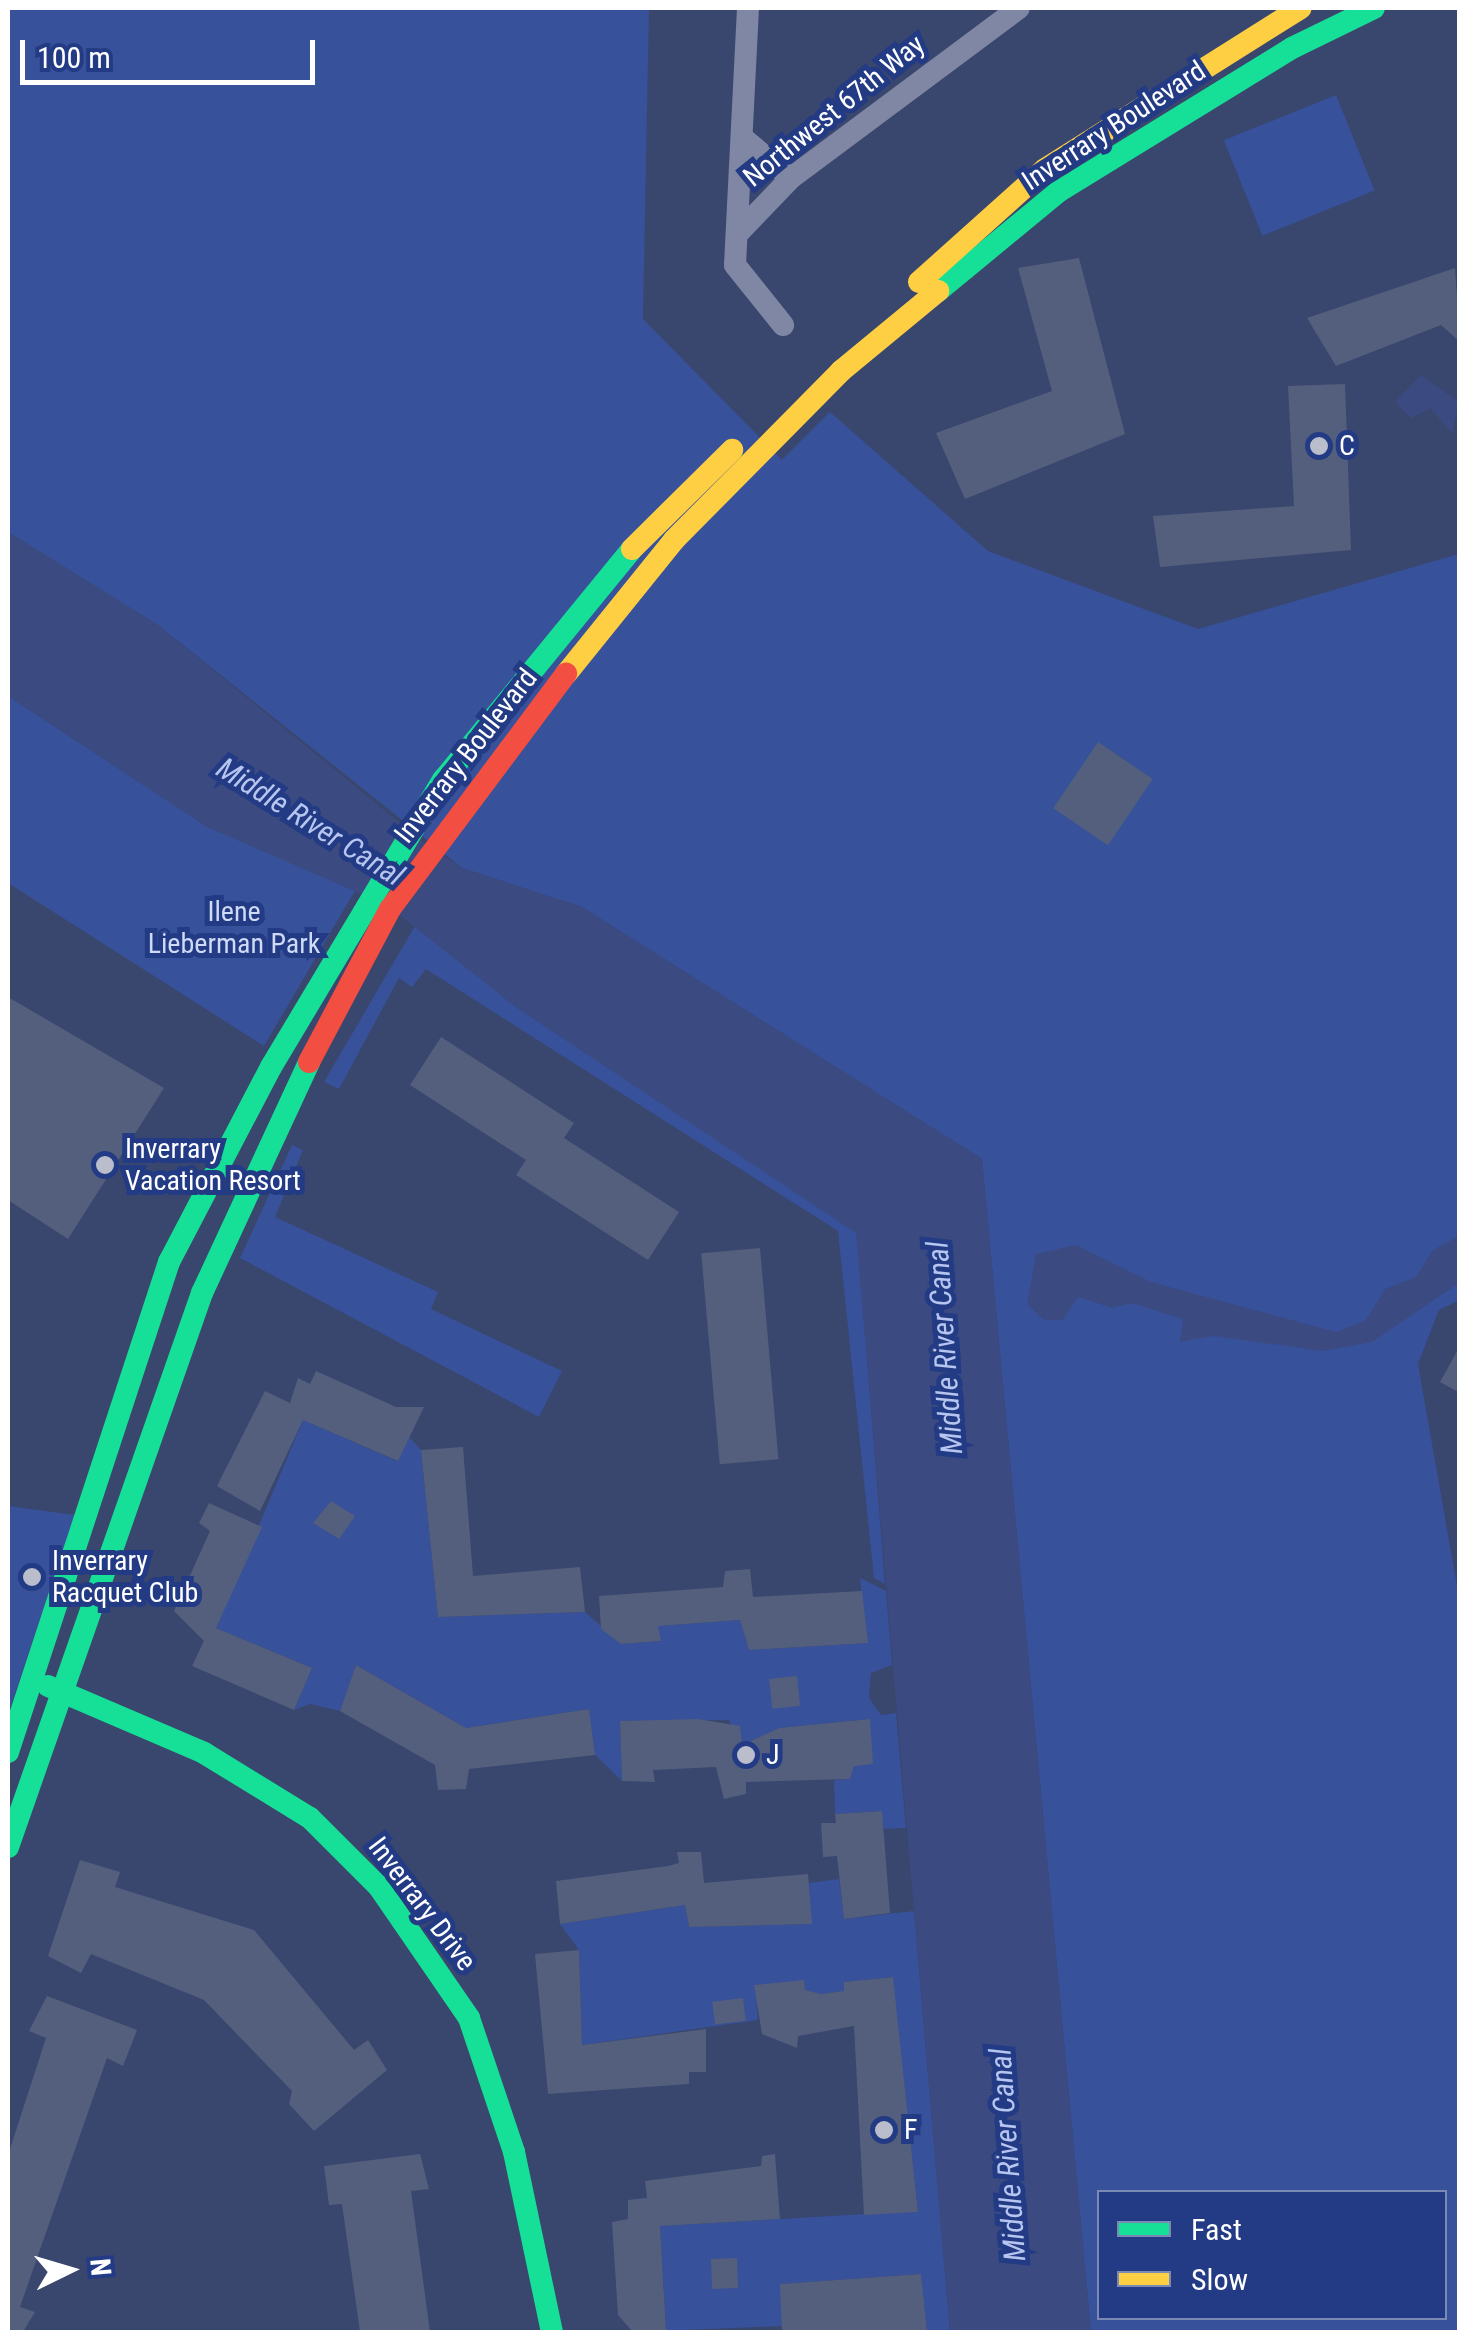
<!DOCTYPE html>
<html>
<head>
<meta charset="utf-8">
<style>
  body { margin:0 }
  #map { position:relative; width:1467px; height:2340px; overflow:hidden; background:#39466e; font-family:"Roboto Condensed",sans-serif }
  div>[style] { position:absolute }
  .green>* { inset:0; background:#37519a; transform-origin:0 0 }
  .water>* { inset:0; background:#3b4b81 }
  .building>* { inset:0; background:#545f7e; transform-origin:0 0 }
  .street>* { height:22px; margin:-11px; padding:0 11px; transform-origin:11px; border-radius:11px; background:#7f87a4 }
  .fast>* { height:22px; margin:-11px; padding:0 11px; transform-origin:11px; border-radius:11px; background:#16e098 }
  .slow>* { height:22px; margin:-11px; padding:0 11px; transform-origin:11px; border-radius:11px; background:#ffcf43 }
  .jam>* { height:22px; margin:-11px; padding:0 11px; transform-origin:11px; border-radius:11px; background:#f24e42 }
  .dots>* { width:28px; height:28px; translate:-50% -50%; box-sizing:border-box; border:5px solid #233b84; border-radius:50% }
  span { translate:-50% -50%; white-space:nowrap; text-align:center; line-height:1.15; -webkit-text-stroke:10px #233b84; paint-order:stroke }
  .street-label { font-size:28px; color:#fff }
  .poi-label { font-size:28px; color:#fff }
  .left { translate:0 -50%; text-align:left }
  .park-label { font-size:28px; color:#cfdaf6 }
  .water-label { font-size:30px; color:#b7c6f0; font-style:italic }
  .frame { position:absolute; inset:0; border:10px solid #fff; pointer-events:none }
  .legend { position:absolute; left:1097px; top:2190px; width:350px; height:130px; box-sizing:border-box; background:#233b84; border:2px solid #7b89b5; margin:0; padding:12px 18px; list-style:none; font-size:30px; color:#fff }
  .legend li { display:flex; align-items:center; gap:20px; height:50px }
  .legend b { width:50px; border:2px solid #7b89b5 }
  .north { position:absolute; left:20px; top:2220px; width:100px; height:100px; -webkit-text-stroke:8px #233b84; paint-order:stroke; rotate:85deg; font-size:28px; font-weight:700; line-height:40px; text-align:center; color:#fff }
  .north::after { content:''; display:block; margin:auto; width:35px; height:45px; background:#fff; clip-path:polygon(50% 0,100% 100%,50% 72%,0 100%) }
  .scale { position:absolute; left:20px; top:40px; width:295px; height:45px; box-sizing:border-box; border:5px solid #fff; border-top:0; padding-left:12px; font-size:30px; line-height:35px; white-space:nowrap; color:#fff; -webkit-text-stroke:8px #233b84; paint-order:stroke }
</style>
</head>
<body>
<div id="map">
  <div class="green">
    <div style="clip-path:polygon(evenodd,8px 8px,649px 8px,643px 319px,782px 460px,830px 412px,988px 551px,1198px 629px,1459px 554px,1460px 1300px,1439px 1310px,1418px 1364px,1460px 1603px,1457px 2332px,1091px 2332px,982px 1159px,582px 907px,462px 868px,158px 625px,8px 532px,8px 8px,1100px 2192px,1444px 2192px,1444px 2318px,1100px 2318px,1100px 2192px)"></div>
    <div style="left:1336px;top:95px;width:103px;height:121px;rotate:68deg"></div>
    <div style="clip-path:polygon(8px 696px,209px 828px,359px 884px,264px 1046px,8px 883px)"></div>
    <div style="clip-path:polygon(415px 926px,857px 1233px,885px 1584px,874px 1578px,838px 1231px,426px 969px,412px 987px,399px 978px,339px 1089px,324px 1082px)"></div>
    <div style="clip-path:polygon(292px 1145px,303px 1150px,275px 1217px,438px 1292px,431px 1309px,562px 1371px,539px 1417px,240px 1258px)"></div>
    <div style="clip-path:polygon(303px 1420px,397px 1461px,409px 1437px,421px 1450px,438px 1617px,585px 1612px,621px 1644px,660px 1641px,658px 1626px,740px 1620px,749px 1650px,867px 1643px,860px 1578px,886px 1591px,892px 1665px,871px 1673px,869px 1698px,881px 1715px,896px 1713px,906px 1828px,884px 1829px,881px 1811px,835px 1814px,834px 1780px,850px 1779px,869px 1719px,779px 1728px,742px 1745px,729px 1720px,620px 1721px,622px 1781px,595px 1755px,589px 1709px,466px 1728px,356px 1665px,340px 1711px,310px 1704px,294px 1710px,312px 1668px,216px 1628px)"></div>
    <div style="clip-path:polygon(8px 1506px,75px 1515px,8px 1714px)"></div>
    <div style="clip-path:polygon(839px 1879px,844px 1919px,914px 1911px,950px 2332px,927px 2332px,920px 2274px,781px 2284px,782px 2326px,632px 2332px,666px 2329px,660px 2226px,918px 2211px,892px 1977px,844px 1982px,844px 1991px,821px 1994px,805px 1990px,803px 1981px,755px 1985px,758px 2020px,582px 2045px,579px 1950px,560px 1924px,685px 1905px,689px 1927px,811px 1924px,809px 1883px)"></div>
  </div>
  <div class="water">
    <div style="clip-path:polygon(1421px 375px,1459px 402px,1452px 433px,1430px 408px,1411px 418px,1395px 402px)"></div>
    <div style="clip-path:polygon(8px 532px,158px 625px,428px 846px,462px 868px,582px 907px,982px 1159px,1091px 2332px,950px 2332px,856px 1233px,517px 1008px,387px 905px,209px 828px,8px 696px)"></div>
    <div style="clip-path:polygon(1459px 1236px,1459px 1283px,1372px 1342px,1323px 1351px,1213px 1336px,1180px 1342px,1183px 1319px,1131px 1303px,1113px 1308px,1078px 1297px,1063px 1320px,1044px 1320px,1027px 1304px,1036px 1254px,1076px 1245px,1151px 1282px,1336px 1332px,1366px 1320px,1385px 1289px,1416px 1277px,1433px 1250px)"></div>
  </div>
  <div class="building">
    <div style="clip-path:polygon(1079px 258px,1125px 434px,965px 499px,936px 433px,1052px 391px,1018px 268px)"></div>
    <div style="clip-path:polygon(1455px 268px,1460px 342px,1441px 325px,1336px 366px,1307px 318px)"></div>
    <div style="clip-path:polygon(1345px 384px,1351px 550px,1160px 567px,1153px 516px,1294px 506px,1288px 386px)"></div>
    <div style="left:1098px;top:742px;width:66px;height:80px;rotate:34deg"></div>
    <div style="clip-path:polygon(8px 997px,164px 1088px,68px 1239px,8px 1200px)"></div>
    <div style="clip-path:polygon(441px 1037px,574px 1123px,564px 1138px,679px 1212px,648px 1260px,516px 1175px,526px 1160px,410px 1085px)"></div>
    <div style="left:760px;top:1248px;width:212px;height:59px;rotate:85deg"></div>
    <div style="clip-path:polygon(1460px 1346px,1460px 1393px,1440px 1382px)"></div>
    <div style="clip-path:polygon(316px 1371px,396px 1407px,424px 1407px,398px 1461px,303px 1420px,260px 1511px,217px 1486px,265px 1391px,290px 1403px,298px 1378px,310px 1384px)"></div>
    <div style="clip-path:polygon(463px 1447px,473px 1576px,580px 1567px,585px 1612px,438px 1617px,421px 1450px)"></div>
    <div style="clip-path:polygon(331px 1501px,355px 1516px,339px 1539px,313px 1523px)"></div>
    <div style="clip-path:polygon(209px 1503px,262px 1527px,216px 1628px,312px 1668px,294px 1710px,192px 1666px,204px 1641px,174px 1611px,210px 1531px,199px 1523px)"></div>
    <div style="clip-path:polygon(750px 1569px,753px 1597px,862px 1591px,868px 1643px,749px 1650px,740px 1620px,658px 1626px,661px 1641px,621px 1644px,601px 1629px,599px 1596px,723px 1587px,725px 1571px)"></div>
    <div style="clip-path:polygon(356px 1665px,466px 1728px,589px 1709px,595px 1755px,469px 1769px,466px 1789px,438px 1790px,435px 1765px,340px 1711px)"></div>
    <div style="left:797px;top:1676px;width:30px;height:28px;rotate:84deg"></div>
    <div style="clip-path:polygon(698px 1719px,740px 1726px,742px 1745px,779px 1728px,870px 1719px,873px 1764px,854px 1766px,850px 1779px,746px 1782px,746px 1794px,724px 1799px,716px 1767px,653px 1770px,655px 1782px,622px 1781px,620px 1721px)"></div>
    <div style="clip-path:polygon(882px 1811px,890px 1913px,844px 1919px,837px 1856px,823px 1857px,821px 1823px,836px 1823px,835px 1814px)"></div>
    <div style="clip-path:polygon(677px 1852px,701px 1852px,704px 1883px,808px 1874px,812px 1924px,689px 1927px,685px 1905px,560px 1924px,556px 1881px,668px 1866px,679px 1863px)"></div>
    <div style="clip-path:polygon(80px 1860px,120px 1872px,115px 1887px,254px 1930px,354px 2050px,368px 2040px,387px 2070px,314px 2131px,289px 2104px,292px 2091px,204px 2000px,91px 1954px,81px 1973px,48px 1956px)"></div>
    <div style="clip-path:polygon(579px 1950px,582px 2045px,706px 2029px,706px 2072px,689px 2072px,689px 2084px,548px 2094px,535px 1954px)"></div>
    <div style="clip-path:polygon(893px 1977px,918px 2212px,864px 2215px,854px 2026px,798px 2036px,797px 2048px,762px 2034px,754px 1985px,804px 1980px,805px 1990px,821px 1994px,844px 1991px,844px 1982px)"></div>
    <div style="clip-path:polygon(47px 1996px,137px 2030px,123px 2066px,107px 2058px,20px 2307px,35px 2312px,23px 2332px,8px 2332px,8px 2155px,46px 2038px,29px 2031px)"></div>
    <div style="left:743px;top:1998px;width:23px;height:31px;rotate:83deg"></div>
    <div style="clip-path:polygon(420px 2154px,429px 2189px,411px 2191px,430px 2332px,360px 2332px,342px 2204px,329px 2205px,324px 2166px)"></div>
    <div style="clip-path:polygon(775px 2154px,780px 2219px,660px 2226px,666px 2330px,632px 2331px,618px 2315px,612px 2222px,628px 2219px,628px 2200px,647px 2198px,645px 2181px,761px 2166px,762px 2156px)"></div>
    <div style="left:737px;top:2258px;width:30px;height:26px;rotate:88deg"></div>
    <div style="clip-path:polygon(921px 2274px,927px 2332px,782px 2332px,780px 2284px)"></div>
  </div>
  <div class="street">
    <div style="left:748px;top:8px;width:257px;rotate:92.9deg"></div>
    <div style="left:735px;top:265px;width:77px;rotate:51.3deg"></div>
    <div style="left:744px;top:139px;width:61px;rotate:39.7deg"></div>
    <div style="left:740px;top:231px;width:74px;rotate:-46.1deg"></div>
    <div style="left:791px;top:178px;width:284px;rotate:-36.7deg"></div>
  </div>
  <div class="fast">
    <div style="left:938px;top:291px;width:156px;rotate:-39.5deg"></div>
    <div style="left:1058px;top:192px;width:275px;rotate:-31.6deg"></div>
    <div style="left:1292px;top:48px;width:91px;rotate:-26deg"></div>
    <div style="left:48px;top:1686px;width:170px;rotate:23.2deg"></div>
    <div style="left:204px;top:1753px;width:124px;rotate:31.5deg"></div>
    <div style="left:310px;top:1818px;width:98px;rotate:45deg"></div>
    <div style="left:379px;top:1887px;width:159px;rotate:55.5deg"></div>
    <div style="left:469px;top:2018px;width:141px;rotate:71.4deg"></div>
    <div style="left:514px;top:2152px;width:184px;rotate:78.1deg"></div>
    <div style="left:8px;top:1752px;width:516px;rotate:-71.81deg"></div>
    <div style="left:169px;top:1262px;width:220px;rotate:-62.4deg"></div>
    <div style="left:271px;top:1067px;width:335px;rotate:-59.1deg"></div>
    <div style="left:443px;top:780px;width:298px;rotate:-50.7deg"></div>
    <div style="left:8px;top:1847px;width:587px;rotate:-70.7deg"></div>
    <div style="left:202px;top:1293px;width:255px;rotate:-65.1deg"></div>
  </div>
  <div class="slow">
    <div style="left:919px;top:282px;width:169px;rotate:-41.9deg"></div>
    <div style="left:1045px;top:169px;width:302px;rotate:-32.2deg"></div>
    <div style="left:632px;top:549px;width:141px;rotate:-44.7deg"></div>
    <div style="left:566px;top:674px;width:172px;rotate:-51.1deg"></div>
    <div style="left:674px;top:540px;width:238px;rotate:-45.3deg"></div>
    <div style="left:841px;top:371px;width:126px;rotate:-39.5deg"></div>
  </div>
  <div class="jam">
    <div style="left:309px;top:1062px;width:173px;rotate:-62.1deg"></div>
    <div style="left:390px;top:909px;width:294px;rotate:-53.2deg"></div>
  </div>
  <div class="dots">
    <div style="left:1319px;top:446px;background:#babecc"></div>
    <div style="left:105px;top:1165px;background:#babecc"></div>
    <div style="left:32px;top:1577px;background:#babecc"></div>
    <div style="left:746px;top:1755px;background:#babecc"></div>
    <div style="left:884px;top:2130px;background:#babecc"></div>
  </div>
  <div class="street-label">
    <span style="left:834px;top:111px;rotate:-39deg">Northwest 67th Way</span>
    <span style="left:1114px;top:126px;rotate:-33deg">Inverrary Boulevard</span>
    <span style="left:466px;top:756px;rotate:-52deg">Inverrary Boulevard</span>
    <span style="left:422px;top:1904px;rotate:53deg">Inverrary Drive</span>
  </div>
  <div class="poi-label">
    <span class="left" style="left:1339px;top:446px">C</span>
    <span class="left" style="left:125px;top:1165px">Inverrary<br>Vacation Resort</span>
    <span class="left" style="left:52px;top:1577px">Inverrary<br>Racquet Club</span>
    <span class="left" style="left:766px;top:1755px">J</span>
    <span class="left" style="left:904px;top:2130px">F</span>
  </div>
  <div class="park-label">
    <span style="left:234px;top:928px">Ilene<br>Lieberman Park</span>
  </div>
  <div class="water-label">
    <span style="left:310px;top:822px;rotate:32deg">Middle River Canal</span>
    <span style="left:945px;top:1348px;rotate:-94deg">Middle River Canal</span>
    <span style="left:1008px;top:2155px;rotate:-94deg">Middle River Canal</span>
  </div>
  <div class="frame"></div>
  <ul class="legend">
  <li><b style="height:12px;background:#16e098"></b>Fast</li>
  <li><b style="height:12px;background:#ffcf43"></b>Slow</li>
  </ul>
  <div class="north">N</div>
  <div class="scale">100 m</div>
</div>
</body>
</html>
